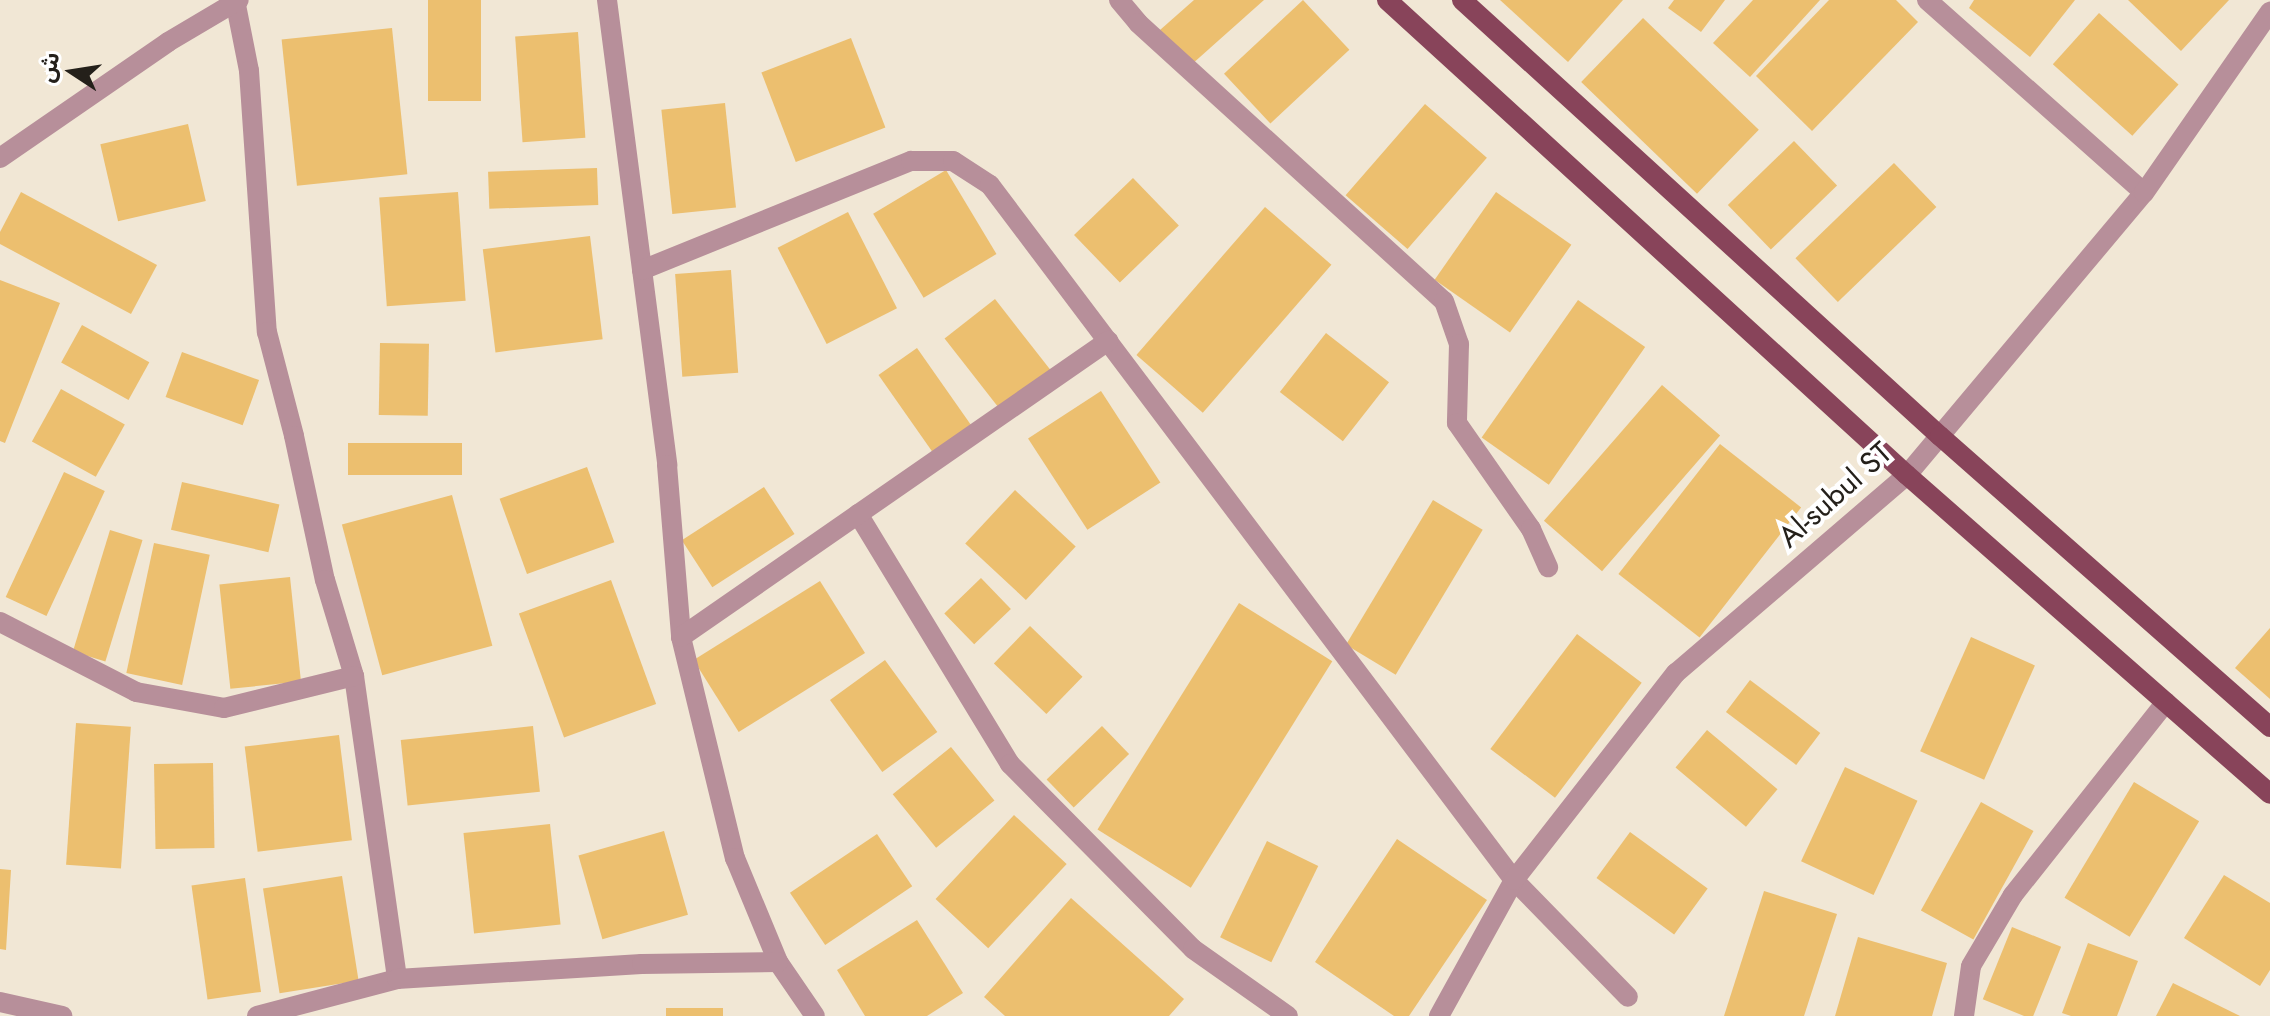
<!DOCTYPE html>
<html>
<head>
<meta charset="utf-8">
<style>
  body { margin:0 }
  #map { position:relative; width:2270px; height:1016px; overflow:hidden; background:#f1e7d5; font-family:Jost,"Noto Sans Arabic",sans-serif }
  div>[style] { position:absolute }
  .building>* { inset:0; background:#ecbf6f; transform-origin:0 0 }
  .minor>* { height:20px; margin:-10px; padding:0 10px; transform-origin:10px; border-radius:10px; background:#b78f9a }
  .major>* { height:20px; margin:-10px; padding:0 10px; transform-origin:10px; border-radius:10px; background:#88445a }
  span { translate:-50% -50%; white-space:nowrap; text-align:center; line-height:1.15; -webkit-text-stroke:8px #fff; paint-order:stroke }
  .street-label { font-size:30px; color:#24201a }
  .north { position:absolute; left:32px; top:32px; width:80px; height:80px; -webkit-text-stroke:6px #fff; paint-order:stroke; rotate:282deg; font-size:22px; font-weight:700; line-height:32px; text-align:center; color:#24201a }
  .north::after { content:''; display:block; margin:auto; width:28px; height:36px; background:#24201a; clip-path:polygon(50% 0,100% 100%,50% 72%,0 100%) }
</style>
</head>
<body>
<div id="map">
  <div class="building">
    <div style="left:428px;top:0;width:53px;height:101px"></div>
    <div style="clip-path:polygon(1194px 0,1264px 0,1191px 65px,1160px 30px)"></div>
    <div style="left:1303px;top:0;width:68px;height:108px;rotate:47deg"></div>
    <div style="clip-path:polygon(1500px 0,1623px 0,1568px 62px)"></div>
    <div style="clip-path:polygon(1674px 0,1725px 0,1701px 32px,1668px 8px)"></div>
    <div style="clip-path:polygon(1753px 0,1820px 0,1750px 77px,1713px 43px)"></div>
    <div style="clip-path:polygon(1829px 0,1896px 0,1918px 22px,1812px 131px,1756px 76px)"></div>
    <div style="clip-path:polygon(1974px 0,2075px 0,2030px 57px,1969px 8px)"></div>
    <div style="clip-path:polygon(2128px 0,2229px 0,2181px 51px)"></div>
    <div style="left:2099px;top:13px;width:107px;height:69px;rotate:42deg"></div>
    <div style="left:1643px;top:18px;width:161px;height:89px;rotate:44deg"></div>
    <div style="left:392px;top:28px;width:147px;height:111px;rotate:84deg"></div>
    <div style="left:578px;top:32px;width:106px;height:63px;rotate:86deg"></div>
    <div style="left:851px;top:38px;width:96px;height:96px;rotate:69deg"></div>
    <div style="left:725px;top:103px;width:105px;height:64px;rotate:84deg"></div>
    <div style="left:1425px;top:104px;width:82px;height:121px;rotate:41deg"></div>
    <div style="left:188px;top:124px;width:79px;height:90px;rotate:77deg"></div>
    <div style="left:1794px;top:141px;width:62px;height:92px;rotate:46deg"></div>
    <div style="left:1894px;top:163px;width:61px;height:137px;rotate:46deg"></div>
    <div style="left:597px;top:168px;width:37px;height:109px;rotate:88deg"></div>
    <div style="left:946px;top:170px;width:98px;height:85px;rotate:59deg"></div>
    <div style="left:1133px;top:178px;width:66px;height:82px;rotate:46deg"></div>
    <div style="clip-path:polygon(21px 192px,157px 265px,131px 314px,0 244px,0 232px)"></div>
    <div style="left:458px;top:192px;width:109px;height:79px;rotate:86deg"></div>
    <div style="left:1496px;top:192px;width:92px;height:107px;rotate:35deg"></div>
    <div style="left:1265px;top:207px;width:88px;height:196px;rotate:41deg"></div>
    <div style="left:848px;top:212px;width:108px;height:79px;rotate:63deg"></div>
    <div style="left:590px;top:236px;width:104px;height:108px;rotate:83deg"></div>
    <div style="left:731px;top:270px;width:103px;height:56px;rotate:86deg"></div>
    <div style="clip-path:polygon(0 280px,60px 303px,5px 443px,0 441px)"></div>
    <div style="left:995px;top:299px;width:94px;height:64px;rotate:52deg"></div>
    <div style="left:1578px;top:300px;width:82px;height:168px;rotate:35deg"></div>
    <div style="left:82px;top:325px;width:77px;height:43px;rotate:29deg"></div>
    <div style="left:1326px;top:333px;width:80px;height:75px;rotate:38deg"></div>
    <div style="left:380px;top:343px;width:49px;height:72px;rotate:1deg"></div>
    <div style="left:917px;top:348px;width:103px;height:47px;rotate:55deg"></div>
    <div style="left:182px;top:352px;width:82px;height:48px;rotate:20deg"></div>
    <div style="left:1662px;top:385px;width:77px;height:180px;rotate:41deg"></div>
    <div style="left:61px;top:389px;width:73px;height:60px;rotate:29deg"></div>
    <div style="left:1101px;top:391px;width:109px;height:87px;rotate:57deg"></div>
    <div style="left:462px;top:443px;width:32px;height:114px;rotate:90deg"></div>
    <div style="left:1720px;top:444px;width:103px;height:165px;rotate:38deg"></div>
    <div style="left:587px;top:467px;width:80px;height:93px;rotate:70deg"></div>
    <div style="left:64px;top:472px;width:45px;height:138px;rotate:25deg"></div>
    <div style="left:182px;top:482px;width:100px;height:49px;rotate:13deg"></div>
    <div style="left:764px;top:487px;width:56px;height:98px;rotate:57deg"></div>
    <div style="left:1015px;top:490px;width:83px;height:73px;rotate:43deg"></div>
    <div style="left:452px;top:495px;width:156px;height:114px;rotate:75deg"></div>
    <div style="left:1433px;top:500px;width:58px;height:169px;rotate:31deg"></div>
    <div style="left:110px;top:530px;width:34px;height:127px;rotate:17deg"></div>
    <div style="left:154px;top:543px;width:57px;height:133px;rotate:12deg"></div>
    <div style="left:290px;top:577px;width:105px;height:71px;rotate:84deg"></div>
    <div style="left:981px;top:578px;width:43px;height:51px;rotate:46deg"></div>
    <div style="left:611px;top:580px;width:132px;height:98px;rotate:70deg"></div>
    <div style="left:820px;top:581px;width:85px;height:149px;rotate:58deg"></div>
    <div style="left:1239px;top:603px;width:110px;height:267px;rotate:32deg"></div>
    <div style="left:1030px;top:626px;width:73px;height:52px;rotate:44deg"></div>
    <div style="clip-path:polygon(2270px 628px,2270px 699px,2235px 668px)"></div>
    <div style="left:1577px;top:634px;width:81px;height:144px;rotate:37deg"></div>
    <div style="left:1971px;top:637px;width:70px;height:125px;rotate:24deg"></div>
    <div style="left:885px;top:660px;width:89px;height:68px;rotate:54deg"></div>
    <div style="left:1750px;top:680px;width:88px;height:40px;rotate:37deg"></div>
    <div style="left:76px;top:723px;width:55px;height:142px;rotate:4deg"></div>
    <div style="left:533px;top:726px;width:66px;height:133px;rotate:84deg"></div>
    <div style="left:1102px;top:726px;width:39px;height:77px;rotate:46deg"></div>
    <div style="left:1707px;top:730px;width:92px;height:49px;rotate:40deg"></div>
    <div style="left:339px;top:735px;width:106px;height:95px;rotate:83deg"></div>
    <div style="left:951px;top:747px;width:69px;height:75px;rotate:51deg"></div>
    <div style="left:213px;top:763px;width:85px;height:59px;rotate:89deg"></div>
    <div style="left:1845px;top:767px;width:80px;height:104px;rotate:25deg"></div>
    <div style="left:2134px;top:782px;width:76px;height:135px;rotate:31deg"></div>
    <div style="left:1981px;top:802px;width:60px;height:124px;rotate:29deg"></div>
    <div style="left:1014px;top:815px;width:72px;height:115px;rotate:43deg"></div>
    <div style="left:550px;top:824px;width:101px;height:87px;rotate:84deg"></div>
    <div style="left:664px;top:831px;width:87px;height:89px;rotate:74deg"></div>
    <div style="left:1630px;top:832px;width:96px;height:57px;rotate:36deg"></div>
    <div style="left:877px;top:834px;width:63px;height:105px;rotate:56deg"></div>
    <div style="clip-path:polygon(1397px 839px,1487px 900px,1409px 1016px,1394px 1016px,1315px 962px)"></div>
    <div style="left:1267px;top:841px;width:57px;height:107px;rotate:26deg"></div>
    <div style="clip-path:polygon(0 869px,11px 870px,6px 950px,0 949px)"></div>
    <div style="clip-path:polygon(2224px 875px,2270px 903px,2270px 970px,2260px 986px,2184px 938px)"></div>
    <div style="left:342px;top:876px;width:106px;height:80px;rotate:81deg"></div>
    <div style="left:245px;top:878px;width:115px;height:54px;rotate:82deg"></div>
    <div style="clip-path:polygon(1764px 891px,1837px 914px,1804px 1016px,1724px 1016px)"></div>
    <div style="clip-path:polygon(1071px 898px,1184px 999px,1169px 1016px,1005px 1016px,984px 997px)"></div>
    <div style="clip-path:polygon(917px 920px,963px 993px,927px 1016px,865px 1016px,837px 970px)"></div>
    <div style="left:2012px;top:927px;width:53px;height:78px;rotate:22deg"></div>
    <div style="clip-path:polygon(1858px 937px,1947px 963px,1932px 1016px,1835px 1016px)"></div>
    <div style="clip-path:polygon(2088px 943px,2138px 961px,2117px 1016px,2071px 1016px,2062px 1013px)"></div>
    <div style="clip-path:polygon(2173px 983px,2240px 1016px,2156px 1016px)"></div>
    <div style="left:666px;top:1008px;width:57px;height:8px"></div>
  </div>
  <div class="minor">
    <div style="left:235px;top:0;width:72px;rotate:78.8deg"></div>
    <div style="left:249px;top:71px;width:262px;rotate:86.1deg"></div>
    <div style="left:267px;top:332px;width:107px;rotate:75.4deg"></div>
    <div style="left:294px;top:436px;width:147px;rotate:77.9deg"></div>
    <div style="left:325px;top:580px;width:100px;rotate:73.2deg"></div>
    <div style="left:354px;top:676px;width:306px;rotate:81.9deg"></div>
    <div style="left:607px;top:0;width:469px;rotate:82.6deg"></div>
    <div style="left:667px;top:465px;width:173px;rotate:85.3deg"></div>
    <div style="left:681px;top:637px;width:228px;rotate:76.3deg"></div>
    <div style="left:735px;top:858px;width:113px;rotate:67.5deg"></div>
    <div style="left:778px;top:962px;width:65px;rotate:55.6deg"></div>
    <div style="left:1119px;top:0;width:30px;rotate:50deg"></div>
    <div style="left:1138px;top:23px;width:413px;rotate:42.3deg"></div>
    <div style="left:1444px;top:301px;width:46px;rotate:70.8deg"></div>
    <div style="left:1459px;top:344px;width:79px;rotate:91.5deg"></div>
    <div style="left:1457px;top:423px;width:129px;rotate:55.1deg"></div>
    <div style="left:1531px;top:529px;width:42px;rotate:65.9deg"></div>
    <div style="left:1927px;top:0;width:290px;rotate:41.6deg"></div>
    <div style="left:0;top:158px;width:204px;rotate:-34.6deg"></div>
    <div style="left:168px;top:42px;width:82px;rotate:-30.6deg"></div>
    <div style="left:642px;top:270px;width:290px;rotate:-22.1deg"></div>
    <div style="left:911px;top:161px;width:42px"></div>
    <div style="left:953px;top:161px;width:44px;rotate:33deg"></div>
    <div style="left:990px;top:185px;width:870px;rotate:52.99deg"></div>
    <div style="left:1514px;top:880px;width:163px;rotate:45.7deg"></div>
    <div style="left:858px;top:514px;width:293px;rotate:58.7deg"></div>
    <div style="left:1010px;top:764px;width:260px;rotate:45.3deg"></div>
    <div style="left:1193px;top:949px;width:116px;rotate:35.2deg"></div>
    <div style="left:0;top:622px;width:153px;rotate:27.2deg"></div>
    <div style="left:136px;top:692px;width:89px;rotate:10.3deg"></div>
    <div style="left:224px;top:708px;width:134px;rotate:-13.8deg"></div>
    <div style="left:681px;top:637px;width:520px;rotate:-34.73deg"></div>
    <div style="left:0;top:1002px;width:64px;rotate:12.7deg"></div>
    <div style="left:257px;top:1016px;width:145px;rotate:-14.8deg"></div>
    <div style="left:397px;top:979px;width:245px;rotate:-3.5deg"></div>
    <div style="left:642px;top:964px;width:136px;rotate:-0.8deg"></div>
    <div style="left:1439px;top:1016px;width:155px;rotate:-61.1deg"></div>
    <div style="left:1514px;top:880px;width:263px;rotate:-52deg"></div>
    <div style="left:1676px;top:673px;width:304px;rotate:-40.6deg"></div>
    <div style="left:1907px;top:475px;width:368px;rotate:-50deg"></div>
    <div style="left:2144px;top:193px;width:221px;rotate:-55.2deg"></div>
    <div style="left:1964px;top:1016px;width:50px;rotate:-82deg"></div>
    <div style="left:1971px;top:966px;width:82px;rotate:-59.4deg"></div>
    <div style="left:2013px;top:895px;width:246px;rotate:-51.6deg"></div>
  </div>
  <div class="major">
    <div style="left:1387px;top:0;width:704px;rotate:42.41deg"></div>
    <div style="left:1907px;top:475px;width:483px;rotate:41.3deg"></div>
    <div style="left:1462px;top:0;width:647px;rotate:42.37deg"></div>
    <div style="left:1940px;top:436px;width:440px;rotate:41.4deg"></div>
  </div>
  <div class="street-label">
    <span style="left:1835px;top:495px;rotate:-42deg">Al-subul ST</span>
  </div>
  <div class="north">ش</div>
</div>
</body>
</html>
